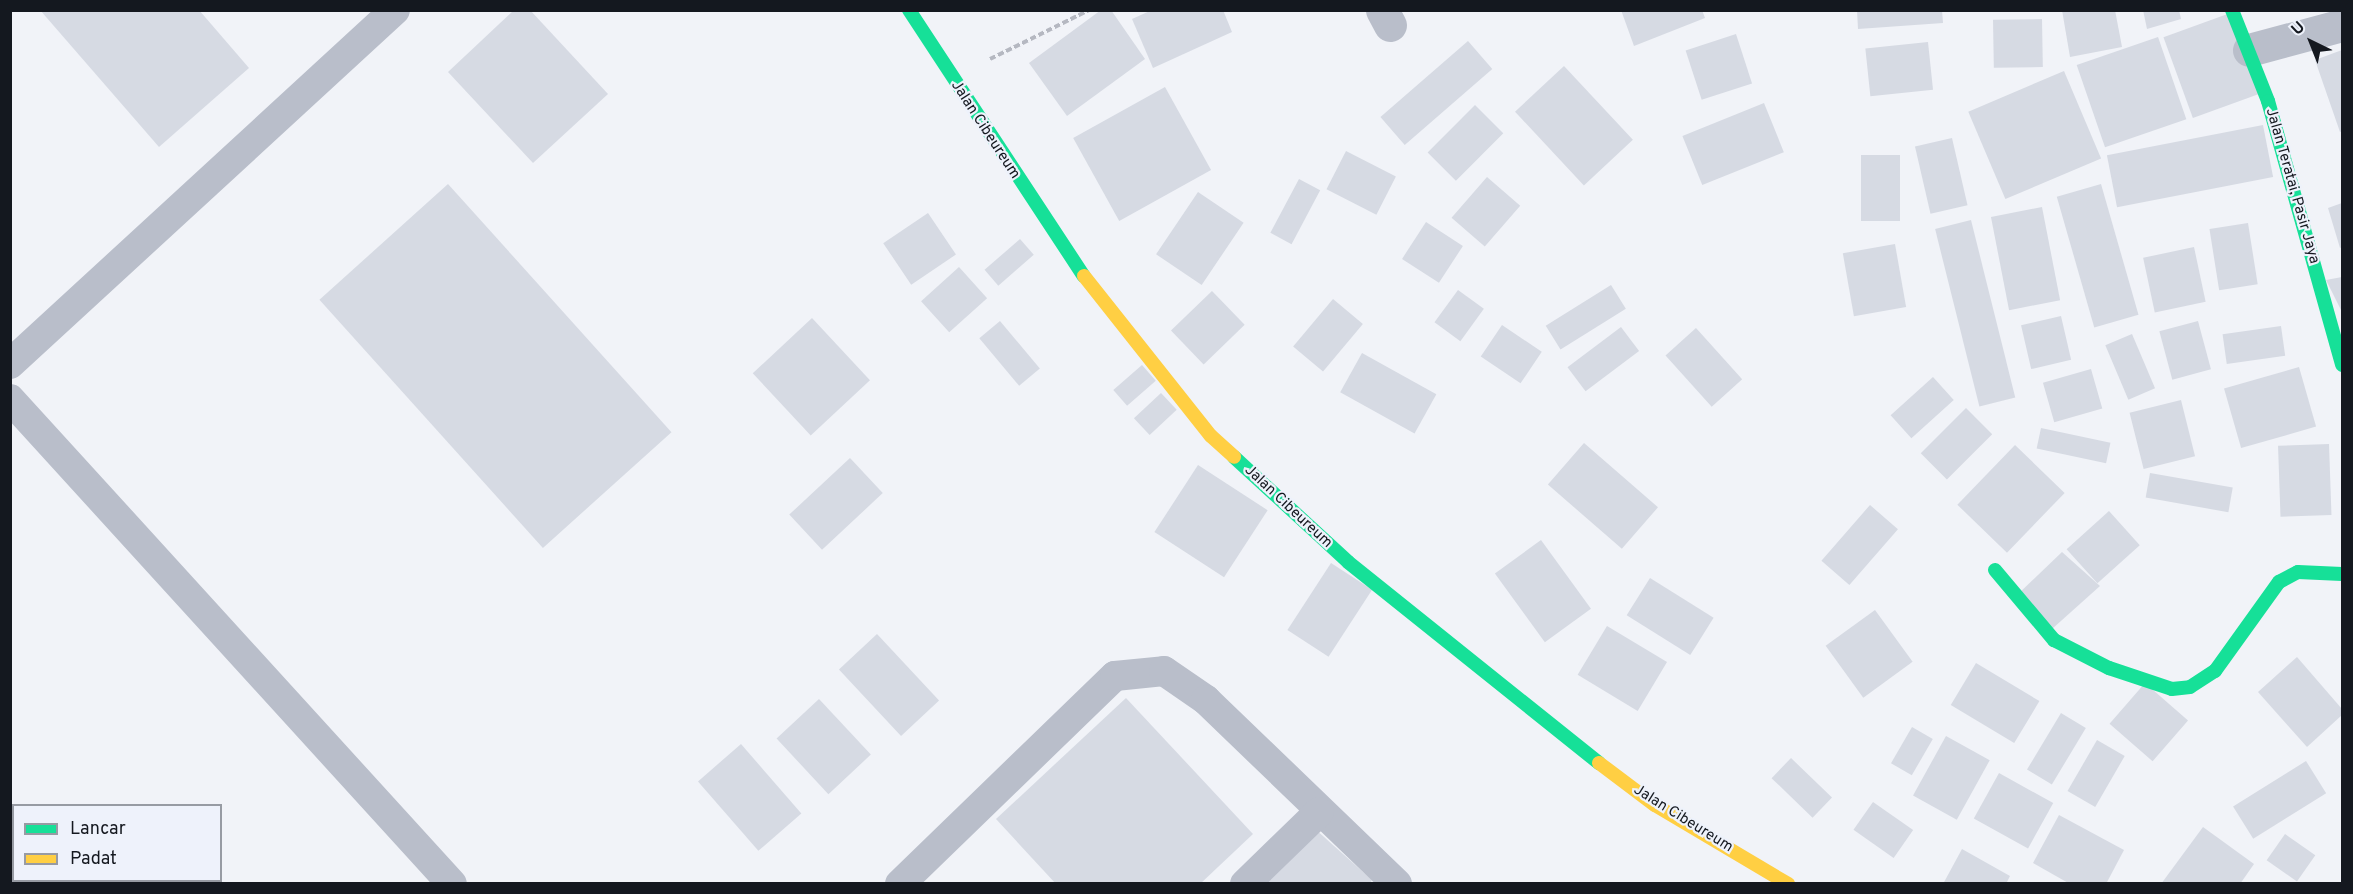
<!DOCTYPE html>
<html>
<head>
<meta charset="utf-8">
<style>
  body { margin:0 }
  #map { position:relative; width:2353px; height:894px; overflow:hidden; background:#f1f3f8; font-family:Overpass,sans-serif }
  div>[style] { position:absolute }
  .building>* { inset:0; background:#d6dae3; transform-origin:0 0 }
  .path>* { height:4px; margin-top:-2px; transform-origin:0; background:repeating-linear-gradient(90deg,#b5b8c1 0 6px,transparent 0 9px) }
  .lane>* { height:30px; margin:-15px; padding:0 15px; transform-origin:15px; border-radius:15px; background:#b9beca }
  .street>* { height:33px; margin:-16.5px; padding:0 16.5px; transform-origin:16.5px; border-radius:16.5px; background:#b9beca }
  .fast>* { height:14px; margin:-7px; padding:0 7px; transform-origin:7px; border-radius:7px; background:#16e098 }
  .slow>* { height:14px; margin:-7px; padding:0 7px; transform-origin:7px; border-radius:7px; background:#ffcf43 }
  span { translate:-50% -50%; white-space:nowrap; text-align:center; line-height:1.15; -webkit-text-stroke:4.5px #eef2fb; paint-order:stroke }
  .street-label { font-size:15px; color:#14181f }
  .frame { position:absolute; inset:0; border:12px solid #14181f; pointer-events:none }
  .legend { position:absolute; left:12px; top:804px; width:210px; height:78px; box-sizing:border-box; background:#eef2fb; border:2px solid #979ba3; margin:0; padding:8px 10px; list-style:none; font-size:18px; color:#14181f }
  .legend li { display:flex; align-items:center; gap:12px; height:30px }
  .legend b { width:30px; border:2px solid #979ba3 }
  .north { position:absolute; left:2281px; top:12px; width:60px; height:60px; -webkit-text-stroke:4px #eef2fb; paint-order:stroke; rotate:317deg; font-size:16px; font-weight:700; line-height:24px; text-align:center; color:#14181f }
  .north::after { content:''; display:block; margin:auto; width:21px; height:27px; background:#14181f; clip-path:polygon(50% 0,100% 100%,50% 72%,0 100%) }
</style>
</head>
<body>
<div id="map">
  <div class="building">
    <div style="clip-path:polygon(40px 10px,199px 10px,249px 68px,159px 147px)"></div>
    <div style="clip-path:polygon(514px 10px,530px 10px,608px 94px,533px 163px,448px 72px)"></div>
    <div style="clip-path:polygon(1101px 10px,1111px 10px,1145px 59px,1067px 116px,1029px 63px)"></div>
    <div style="clip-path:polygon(1152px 10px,1223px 10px,1232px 32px,1153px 68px,1132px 19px)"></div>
    <div style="clip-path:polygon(1621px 10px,1702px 10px,1705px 18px,1634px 46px)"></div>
    <div style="clip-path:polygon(1857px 10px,1942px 10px,1943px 23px,1858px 29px)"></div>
    <div style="clip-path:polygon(2062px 10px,2115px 10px,2122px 47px,2070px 57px)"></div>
    <div style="clip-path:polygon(2143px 10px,2179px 10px,2181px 19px,2147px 29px)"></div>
    <div style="left:2233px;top:12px;width:86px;height:74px;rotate:70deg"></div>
    <div style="left:2042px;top:19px;width:48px;height:49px;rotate:89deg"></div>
    <div style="left:1736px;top:34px;width:52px;height:53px;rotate:72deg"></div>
    <div style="left:2158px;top:37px;width:87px;height:86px;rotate:71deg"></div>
    <div style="left:1468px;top:41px;width:37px;height:116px;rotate:49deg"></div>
    <div style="left:1928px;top:42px;width:48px;height:63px;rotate:84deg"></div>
    <div style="clip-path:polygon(2342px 50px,2342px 131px,2340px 132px,2315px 60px)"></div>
    <div style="left:1564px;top:66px;width:101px;height:67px;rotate:47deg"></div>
    <div style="left:2064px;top:71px;width:95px;height:104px;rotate:67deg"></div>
    <div style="left:1165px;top:87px;width:95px;height:105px;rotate:61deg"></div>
    <div style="left:1764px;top:103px;width:53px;height:88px;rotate:68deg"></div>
    <div style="left:1475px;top:105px;width:40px;height:67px;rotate:45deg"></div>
    <div style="left:2263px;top:125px;width:53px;height:159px;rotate:79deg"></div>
    <div style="left:1952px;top:138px;width:69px;height:38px;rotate:77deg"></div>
    <div style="left:1346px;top:151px;width:56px;height:43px;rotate:27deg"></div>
    <div style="left:1861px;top:155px;width:39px;height:66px"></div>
    <div style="left:1487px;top:177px;width:44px;height:54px;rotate:41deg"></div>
    <div style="left:1299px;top:179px;width:24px;height:61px;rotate:28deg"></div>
    <div style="left:448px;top:184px;width:334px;height:173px;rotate:48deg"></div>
    <div style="left:2101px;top:184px;width:136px;height:46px;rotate:74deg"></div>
    <div style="left:1198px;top:192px;width:55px;height:75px;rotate:34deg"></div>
    <div style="clip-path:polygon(2342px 203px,2342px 247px,2340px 248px,2328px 208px)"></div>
    <div style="left:2042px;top:207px;width:95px;height:52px;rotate:79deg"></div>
    <div style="left:928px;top:213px;width:50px;height:54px;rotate:56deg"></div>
    <div style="left:1971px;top:220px;width:183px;height:37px;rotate:76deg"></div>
    <div style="left:1426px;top:222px;width:44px;height:44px;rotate:33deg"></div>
    <div style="left:2248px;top:223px;width:62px;height:39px;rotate:81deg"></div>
    <div style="left:1020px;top:239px;width:21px;height:47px;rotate:49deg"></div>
    <div style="left:1895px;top:244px;width:64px;height:53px;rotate:80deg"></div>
    <div style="left:2194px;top:247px;width:56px;height:52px;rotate:78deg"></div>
    <div style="left:959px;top:267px;width:42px;height:51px;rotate:48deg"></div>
    <div style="clip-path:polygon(2342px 277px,2342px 312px,2326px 280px)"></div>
    <div style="left:1611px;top:285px;width:28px;height:77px;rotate:58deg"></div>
    <div style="left:1458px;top:290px;width:32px;height:40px;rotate:36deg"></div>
    <div style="left:1212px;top:291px;width:47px;height:57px;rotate:46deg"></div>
    <div style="left:1333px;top:299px;width:39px;height:62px;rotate:40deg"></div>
    <div style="left:2061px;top:316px;width:45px;height:41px;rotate:77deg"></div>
    <div style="left:812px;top:318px;width:85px;height:81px;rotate:47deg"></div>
    <div style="left:1000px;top:321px;width:62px;height:27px;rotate:50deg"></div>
    <div style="left:2198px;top:321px;width:50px;height:40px;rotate:75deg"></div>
    <div style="left:1502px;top:325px;width:48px;height:38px;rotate:34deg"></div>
    <div style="left:2281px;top:326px;width:30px;height:59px;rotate:82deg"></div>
    <div style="left:1621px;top:327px;width:30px;height:67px;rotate:53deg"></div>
    <div style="left:1696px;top:328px;width:69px;height:41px;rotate:48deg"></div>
    <div style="left:2132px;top:334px;width:59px;height:29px;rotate:67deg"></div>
    <div style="left:1362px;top:353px;width:85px;height:45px;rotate:29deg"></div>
    <div style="left:1142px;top:365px;width:21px;height:38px;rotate:49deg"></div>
    <div style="left:2299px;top:367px;width:62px;height:78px;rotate:74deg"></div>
    <div style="left:2091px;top:369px;width:41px;height:50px;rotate:74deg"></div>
    <div style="left:1933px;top:377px;width:31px;height:57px;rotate:48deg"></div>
    <div style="left:1161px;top:393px;width:23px;height:37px;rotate:47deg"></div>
    <div style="left:2181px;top:400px;width:58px;height:53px;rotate:76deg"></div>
    <div style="left:1966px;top:408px;width:37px;height:64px;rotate:45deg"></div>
    <div style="left:2041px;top:428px;width:71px;height:21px;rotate:12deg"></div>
    <div style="left:1584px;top:443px;width:98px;height:55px;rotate:41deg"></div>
    <div style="left:2329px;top:444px;width:71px;height:51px;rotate:88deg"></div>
    <div style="left:2015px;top:445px;width:69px;height:83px;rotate:44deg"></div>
    <div style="left:850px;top:458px;width:48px;height:83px;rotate:47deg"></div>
    <div style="left:1198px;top:465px;width:83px;height:80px;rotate:33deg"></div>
    <div style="left:2150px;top:473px;width:84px;height:25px;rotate:10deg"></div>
    <div style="left:1870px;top:505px;width:37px;height:74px;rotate:41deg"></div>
    <div style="left:2109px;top:511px;width:46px;height:57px;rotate:48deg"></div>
    <div style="left:1541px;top:540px;width:85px;height:57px;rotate:54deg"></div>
    <div style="clip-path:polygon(2062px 552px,2100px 586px,2052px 629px,2016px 596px)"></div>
    <div style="left:1331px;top:563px;width:49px;height:80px;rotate:33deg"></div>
    <div style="left:1650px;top:578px;width:75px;height:44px;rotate:32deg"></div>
    <div style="left:1875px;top:610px;width:64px;height:61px;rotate:54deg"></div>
    <div style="left:1607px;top:626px;width:70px;height:57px;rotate:31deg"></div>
    <div style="left:877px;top:634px;width:91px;height:52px;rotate:47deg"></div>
    <div style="clip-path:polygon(2297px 657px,2342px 709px,2342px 715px,2307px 747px,2258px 692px)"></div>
    <div style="left:1976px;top:663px;width:74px;height:49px;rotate:31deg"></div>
    <div style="left:2145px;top:683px;width:57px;height:54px;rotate:41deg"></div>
    <div style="clip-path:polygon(1126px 698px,1253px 834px,1200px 884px,1056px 884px,996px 819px)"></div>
    <div style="left:819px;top:699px;width:76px;height:58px;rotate:47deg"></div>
    <div style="left:2061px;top:713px;width:29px;height:66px;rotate:31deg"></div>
    <div style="left:1912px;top:727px;width:24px;height:42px;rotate:30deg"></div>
    <div style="left:1946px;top:736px;width:50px;height:68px;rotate:29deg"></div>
    <div style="left:2097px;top:740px;width:32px;height:59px;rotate:30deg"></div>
    <div style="left:741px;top:744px;width:92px;height:57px;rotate:49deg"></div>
    <div style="left:1791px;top:758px;width:57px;height:28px;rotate:44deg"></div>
    <div style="left:2306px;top:761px;width:38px;height:86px;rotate:58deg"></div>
    <div style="left:1999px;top:773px;width:62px;height:52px;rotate:29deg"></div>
    <div style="left:1873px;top:802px;width:49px;height:34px;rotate:35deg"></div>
    <div style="clip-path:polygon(2059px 815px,2124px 850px,2106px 884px,2070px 884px,2033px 863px)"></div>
    <div style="clip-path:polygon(2203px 827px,2254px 864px,2240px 884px,2161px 884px)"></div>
    <div style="clip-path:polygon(1314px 828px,1372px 880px,1369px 884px,1264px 884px)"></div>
    <div style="left:2285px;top:834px;width:37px;height:32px;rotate:35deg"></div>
    <div style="clip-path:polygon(1962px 849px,2010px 876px,2006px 884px,1943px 884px)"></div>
  </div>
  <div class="path">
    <div style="left:990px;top:59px;width:110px;rotate:-26.3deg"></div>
  </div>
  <div class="lane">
    <div style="left:10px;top:364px;width:523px;rotate:-42.6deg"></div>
    <div style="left:10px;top:399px;width:656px;rotate:47.66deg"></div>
    <div style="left:900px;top:884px;width:299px;rotate:-44.1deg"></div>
    <div style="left:1115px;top:676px;width:49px;rotate:-5.8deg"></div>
    <div style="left:1164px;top:671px;width:51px;rotate:34.6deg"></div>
    <div style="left:1206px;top:700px;width:265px;rotate:43.9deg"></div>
    <div style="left:1245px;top:884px;width:103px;rotate:-44.2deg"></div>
  </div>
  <div class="street">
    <div style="left:1382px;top:10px;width:17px;rotate:62deg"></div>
    <div style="left:2249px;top:50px;width:96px;rotate:-15deg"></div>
  </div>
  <div class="fast">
    <div style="left:909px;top:10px;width:318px;rotate:56.7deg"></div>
    <div style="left:2232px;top:10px;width:98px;rotate:68.4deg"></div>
    <div style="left:2268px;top:101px;width:274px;rotate:74.3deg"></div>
    <div style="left:1234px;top:457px;width:155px;rotate:42.6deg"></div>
    <div style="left:1348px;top:562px;width:322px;rotate:38.7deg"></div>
    <div style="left:1995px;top:570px;width:92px;rotate:49.9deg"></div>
    <div style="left:2054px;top:640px;width:62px;rotate:27deg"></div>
    <div style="left:2109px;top:668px;width:66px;rotate:18.4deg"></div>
    <div style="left:2172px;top:689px;width:18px;rotate:-6deg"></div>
    <div style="left:2190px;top:687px;width:30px;rotate:-33deg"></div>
    <div style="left:2215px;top:671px;width:110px;rotate:-54.3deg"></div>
    <div style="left:2279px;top:582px;width:21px;rotate:-28deg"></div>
    <div style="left:2298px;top:572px;width:44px;rotate:2.6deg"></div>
  </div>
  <div class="slow">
    <div style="left:1084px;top:276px;width:204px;rotate:51.6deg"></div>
    <div style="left:1211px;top:436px;width:31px;rotate:42deg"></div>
    <div style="left:1599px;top:763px;width:70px;rotate:36.9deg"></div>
    <div style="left:1655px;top:805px;width:155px;rotate:30.7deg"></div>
  </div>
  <div class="street-label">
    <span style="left:985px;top:130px;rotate:57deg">Jalan Cibeureum</span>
    <span style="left:2292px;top:186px;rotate:74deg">Jalan Teratai, Pasir Jaya</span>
    <span style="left:1288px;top:507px;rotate:43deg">Jalan Cibeureum</span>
    <span style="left:1683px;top:819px;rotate:32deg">Jalan Cibeureum</span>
  </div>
  <div class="frame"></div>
  <ul class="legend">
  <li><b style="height:8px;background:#16e098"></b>Lancar</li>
  <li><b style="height:8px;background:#ffcf43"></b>Padat</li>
  </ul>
  <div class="north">U</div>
</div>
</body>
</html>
